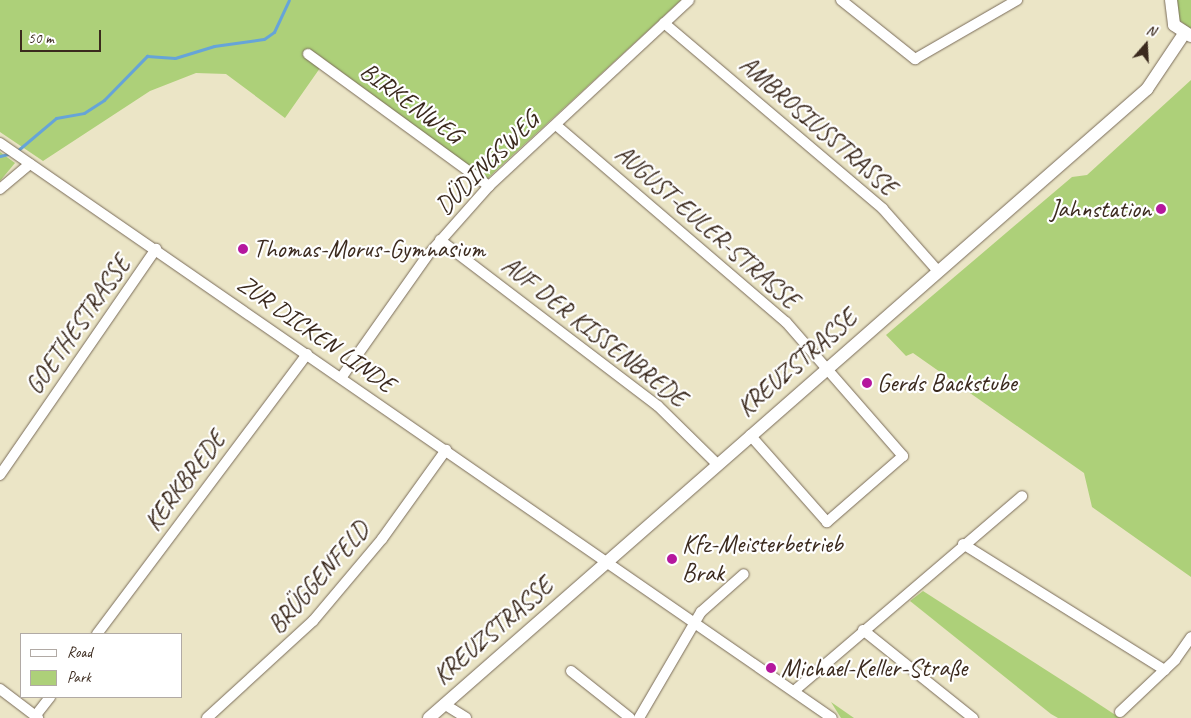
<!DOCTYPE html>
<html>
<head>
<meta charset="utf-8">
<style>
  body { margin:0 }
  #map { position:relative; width:1191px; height:718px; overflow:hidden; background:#ebe5c6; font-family:Caveat,sans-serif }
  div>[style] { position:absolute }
  .green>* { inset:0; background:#add079 }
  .stream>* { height:3px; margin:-1.5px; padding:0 1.5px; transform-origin:1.5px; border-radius:1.5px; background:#66a4d8 }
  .roads { filter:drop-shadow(0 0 1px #796b59) drop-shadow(0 0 1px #796b59) }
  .minor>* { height:10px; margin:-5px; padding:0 5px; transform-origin:5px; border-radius:5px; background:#fff }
  .tertiary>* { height:12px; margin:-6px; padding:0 6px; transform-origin:6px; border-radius:6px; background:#fff }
  .dots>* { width:14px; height:14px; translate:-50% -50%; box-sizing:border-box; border:2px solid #fff; border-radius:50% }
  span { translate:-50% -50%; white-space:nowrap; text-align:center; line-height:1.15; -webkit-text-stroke:4.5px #fff; paint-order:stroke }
  .street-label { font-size:25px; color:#3b2a1e }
  .poi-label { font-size:25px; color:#3b2a1e }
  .right { translate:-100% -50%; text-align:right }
  .left { translate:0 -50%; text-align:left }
  .legend { position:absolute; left:20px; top:633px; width:162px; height:65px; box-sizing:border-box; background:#fff; border:1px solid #b1aaa5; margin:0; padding:6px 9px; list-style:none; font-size:15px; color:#3b2a1e }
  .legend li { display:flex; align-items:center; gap:10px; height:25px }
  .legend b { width:25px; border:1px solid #b1aaa5 }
  .north { position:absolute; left:1121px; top:20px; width:50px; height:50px; -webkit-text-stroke:4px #fff; paint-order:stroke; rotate:19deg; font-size:14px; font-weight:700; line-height:20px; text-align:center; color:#3b2a1e }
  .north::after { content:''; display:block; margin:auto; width:18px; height:22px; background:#3b2a1e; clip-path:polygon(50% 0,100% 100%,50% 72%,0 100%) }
  .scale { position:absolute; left:20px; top:30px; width:81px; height:22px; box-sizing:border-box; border:2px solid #3b2a1e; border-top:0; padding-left:6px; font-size:15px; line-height:18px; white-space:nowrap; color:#3b2a1e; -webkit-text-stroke:4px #fff; paint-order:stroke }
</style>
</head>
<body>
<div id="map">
  <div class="green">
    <div style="clip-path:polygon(0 0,681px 0,487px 179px,317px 54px,320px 68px,285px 118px,226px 74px,196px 73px,150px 91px,43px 161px,0 132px)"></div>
    <div style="clip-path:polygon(1177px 0,1191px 0,1191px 30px,1177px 18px)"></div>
    <div style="clip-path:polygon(1191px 80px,1191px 577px,1092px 507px,1084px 473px,913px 353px,906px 356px,886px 335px,1072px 177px,1087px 175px)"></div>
    <div style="clip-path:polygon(0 152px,15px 163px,0 181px)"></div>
    <div style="clip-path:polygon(923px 591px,1085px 695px,1120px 718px,1058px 718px,1051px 714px,910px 601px)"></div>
    <div style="clip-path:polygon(831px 702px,854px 718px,841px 718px)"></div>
  </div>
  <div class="stream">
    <div style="left:17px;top:151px;width:51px;rotate:-40.2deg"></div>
    <div style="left:56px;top:118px;width:28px;rotate:-10deg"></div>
    <div style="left:84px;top:113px;width:24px;rotate:-33deg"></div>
    <div style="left:104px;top:100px;width:62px;rotate:-45.7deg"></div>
    <div style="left:147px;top:56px;width:28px;rotate:4deg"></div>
    <div style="left:175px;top:58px;width:41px;rotate:-17.1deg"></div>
    <div style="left:214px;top:46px;width:50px;rotate:-8deg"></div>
    <div style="left:264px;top:39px;width:12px;rotate:-35deg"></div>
    <div style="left:274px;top:32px;width:35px;rotate:-65deg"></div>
    <div style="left:0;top:156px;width:12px;rotate:-14deg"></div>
  </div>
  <div class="roads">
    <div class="minor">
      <div style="left:841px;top:0;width:95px;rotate:38.6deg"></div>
      <div style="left:915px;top:59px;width:118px;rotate:-30deg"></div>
      <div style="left:664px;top:23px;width:287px;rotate:40.3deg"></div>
      <div style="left:883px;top:209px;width:81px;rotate:48.5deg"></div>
      <div style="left:308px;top:54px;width:224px;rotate:36.1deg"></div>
      <div style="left:556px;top:125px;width:303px;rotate:40.6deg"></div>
      <div style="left:786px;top:322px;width:178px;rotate:48.9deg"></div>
      <div style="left:903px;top:456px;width:101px;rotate:139deg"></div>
      <div style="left:827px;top:522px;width:116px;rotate:-131.5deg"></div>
      <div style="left:0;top:143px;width:1011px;rotate:34.65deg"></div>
      <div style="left:0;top:189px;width:39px;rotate:-40deg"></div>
      <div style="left:440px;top:240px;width:274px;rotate:37.3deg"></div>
      <div style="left:658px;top:406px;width:83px;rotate:44.5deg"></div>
      <div style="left:341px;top:378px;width:149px;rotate:-54.8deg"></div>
      <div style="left:427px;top:256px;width:94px;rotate:-48.5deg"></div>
      <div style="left:489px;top:186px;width:273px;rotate:-42.9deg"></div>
      <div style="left:0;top:475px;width:275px;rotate:-55.4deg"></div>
      <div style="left:963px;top:544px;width:238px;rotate:32deg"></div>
      <div style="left:863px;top:630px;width:141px;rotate:38.7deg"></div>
      <div style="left:97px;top:634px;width:350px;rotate:-53.1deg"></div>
      <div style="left:571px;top:671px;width:75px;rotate:38.5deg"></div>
      <div style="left:0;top:689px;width:48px;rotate:37.3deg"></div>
      <div style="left:794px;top:691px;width:300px;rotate:-40.5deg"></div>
      <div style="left:444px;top:704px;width:26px;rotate:32deg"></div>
      <div style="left:1120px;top:712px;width:76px;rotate:-43.4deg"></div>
      <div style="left:1175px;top:660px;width:28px;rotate:-55deg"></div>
      <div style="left:36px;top:715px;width:23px;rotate:-52deg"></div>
      <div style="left:207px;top:718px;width:144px;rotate:-42.5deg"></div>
      <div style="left:313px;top:621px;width:107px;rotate:-49.9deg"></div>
      <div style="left:382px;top:539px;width:110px;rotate:-54.3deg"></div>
      <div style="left:639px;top:718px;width:123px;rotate:-59.7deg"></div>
      <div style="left:701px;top:612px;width:57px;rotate:-41.5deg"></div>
    </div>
    <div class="tertiary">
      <div style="left:1171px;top:0;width:25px;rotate:83deg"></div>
      <div style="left:1174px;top:25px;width:20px;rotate:33deg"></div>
      <div style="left:429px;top:718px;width:955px;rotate:-41.22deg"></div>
      <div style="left:1147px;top:89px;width:66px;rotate:-56.1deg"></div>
    </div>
  </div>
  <div class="dots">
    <div style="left:1161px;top:209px;background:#b5179e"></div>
    <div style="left:243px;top:249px;background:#b5179e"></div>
    <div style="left:867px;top:383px;background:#b5179e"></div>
    <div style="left:672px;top:559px;background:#b5179e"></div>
    <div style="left:771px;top:668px;background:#b5179e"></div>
  </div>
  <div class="street-label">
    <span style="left:411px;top:103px;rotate:36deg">BIRKENWEG</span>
    <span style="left:818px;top:126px;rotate:41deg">AMBROSIUSSTRASSE</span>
    <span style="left:487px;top:163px;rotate:-45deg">DÜDINGSWEG</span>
    <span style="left:707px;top:227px;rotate:41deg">AUGUST-EULER-STRASSE</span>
    <span style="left:78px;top:325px;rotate:-55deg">GOETHESTRASSE</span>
    <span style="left:594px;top:332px;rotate:38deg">AUF DER KISSENBREDE</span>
    <span style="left:316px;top:334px;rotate:35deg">ZUR DICKEN LINDE</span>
    <span style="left:797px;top:363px;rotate:-41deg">KREUZSTRASSE</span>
    <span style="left:185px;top:481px;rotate:-53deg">KERKBREDE</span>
    <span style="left:319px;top:578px;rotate:-49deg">BRÜGGENFELD</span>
    <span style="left:493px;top:631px;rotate:-41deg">KREUZSTRASSE</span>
  </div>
  <div class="poi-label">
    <span class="right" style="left:1151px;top:209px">Jahnstation</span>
    <span class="left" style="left:253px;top:249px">Thomas-Morus-Gymnasium</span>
    <span class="left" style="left:877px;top:383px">Gerds Backstube</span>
    <span class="left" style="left:682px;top:559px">Kfz-Meisterbetrieb<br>Brak</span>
    <span class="left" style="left:781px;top:668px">Michael-Keller-Straße</span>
  </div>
  <ul class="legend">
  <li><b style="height:6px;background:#fff"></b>Road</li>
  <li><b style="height:14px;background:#add079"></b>Park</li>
  </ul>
  <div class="north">N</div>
  <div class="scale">50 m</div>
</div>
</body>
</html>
